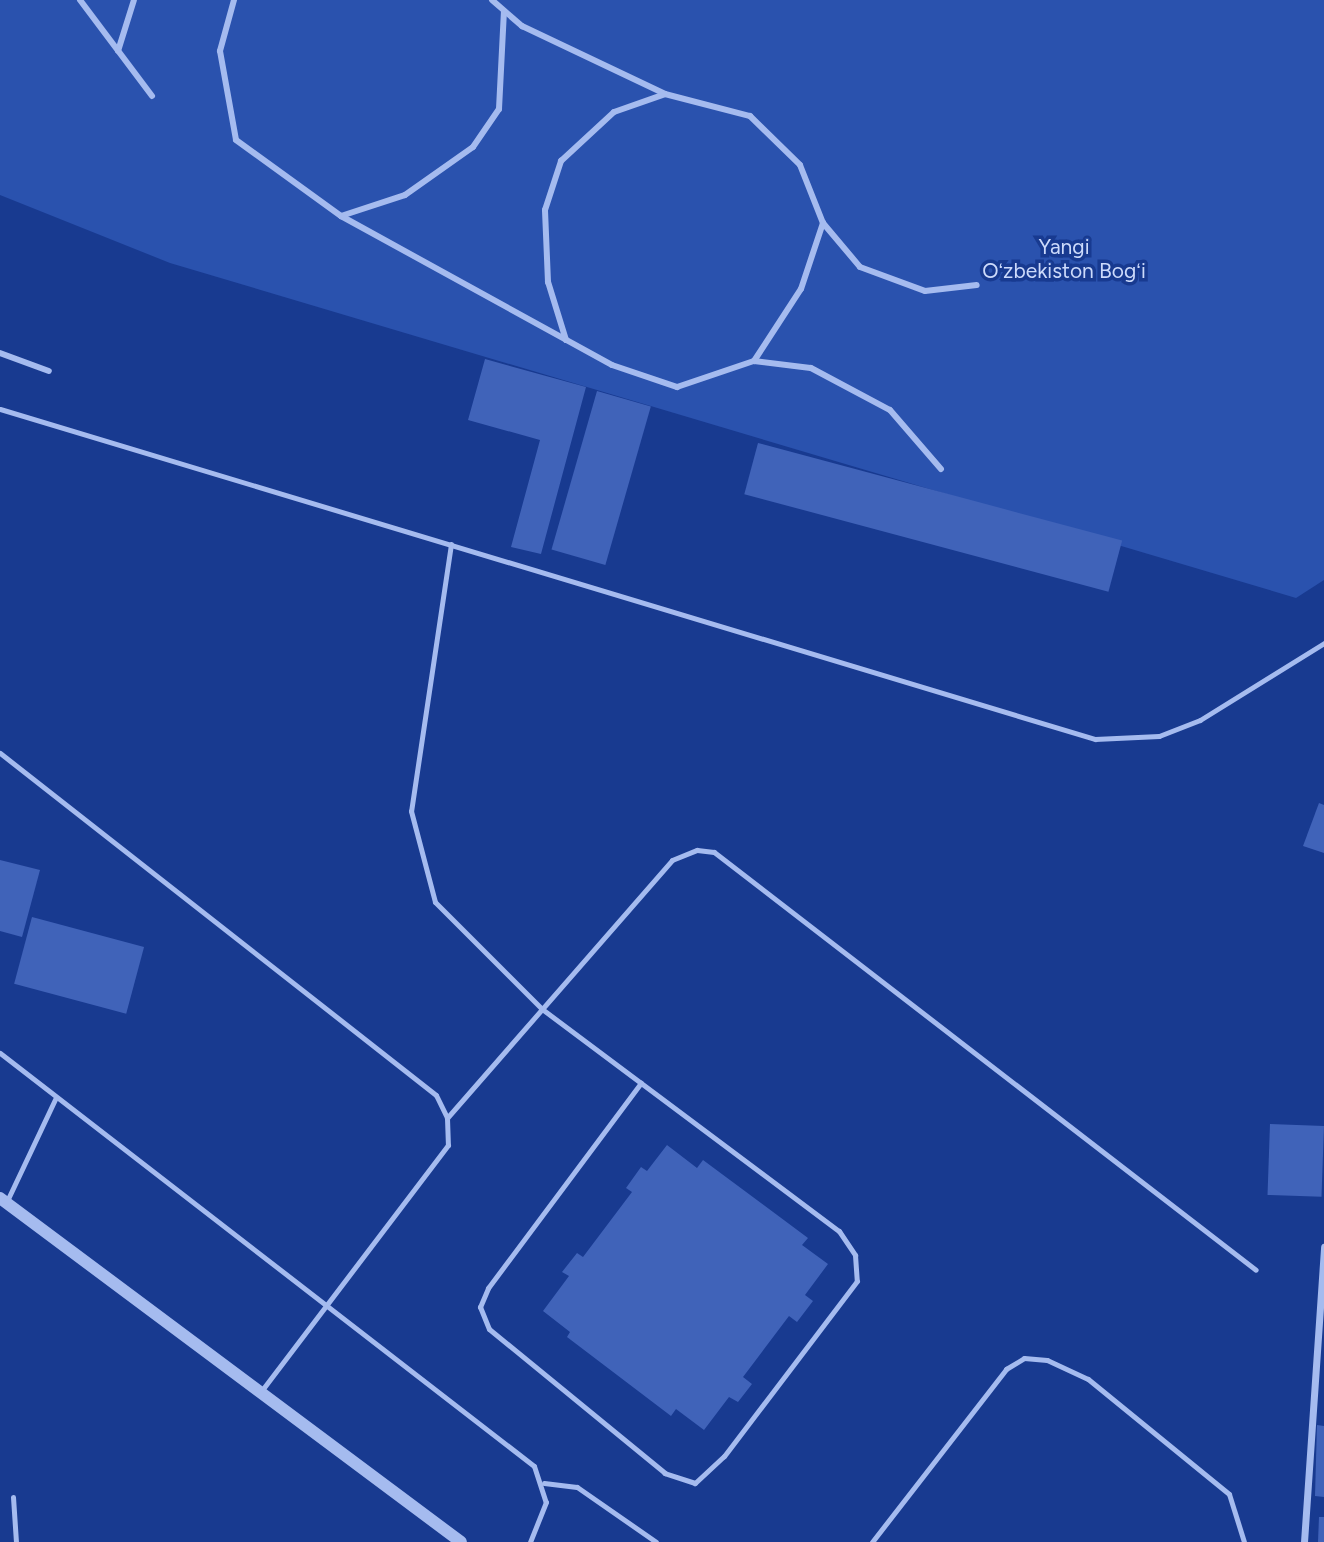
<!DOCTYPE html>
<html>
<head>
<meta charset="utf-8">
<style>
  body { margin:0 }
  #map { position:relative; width:1324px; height:1542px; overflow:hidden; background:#183a90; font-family:Figtree,sans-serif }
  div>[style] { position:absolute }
  .green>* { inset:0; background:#2a52ae }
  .building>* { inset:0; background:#4063b9; transform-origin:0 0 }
  .service>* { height:5px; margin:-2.5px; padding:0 2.5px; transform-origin:2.5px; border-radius:2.5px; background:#a5bbef }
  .pedestrian>* { height:6px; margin:-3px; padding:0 3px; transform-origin:3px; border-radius:3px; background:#a5bbef }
  .minor>* { height:7px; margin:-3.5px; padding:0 3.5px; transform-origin:3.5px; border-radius:3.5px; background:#a5bbef }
  .tertiary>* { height:12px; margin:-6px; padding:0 6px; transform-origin:6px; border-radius:6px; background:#a5bbef }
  span { translate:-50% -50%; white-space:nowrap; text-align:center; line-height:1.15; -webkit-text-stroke:7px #183a90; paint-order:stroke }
  .park-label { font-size:21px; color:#ccdafb }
</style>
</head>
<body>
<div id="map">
  <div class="green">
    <div style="clip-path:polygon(0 0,1324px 0,1324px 580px,1296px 598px,170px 263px,0 195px)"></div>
  </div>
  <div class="building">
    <div style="clip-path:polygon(485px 359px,586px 387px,541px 554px,511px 547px,540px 440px,468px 420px)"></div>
    <div style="left:597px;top:391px;width:56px;height:165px;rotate:16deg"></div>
    <div style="left:758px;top:443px;width:377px;height:53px;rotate:15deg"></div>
    <div style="clip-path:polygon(1319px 803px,1324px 805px,1324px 853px,1303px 846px)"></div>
    <div style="clip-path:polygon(0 860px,40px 870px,22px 937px,0 931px)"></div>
    <div style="left:32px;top:917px;width:116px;height:69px;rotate:15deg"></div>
    <div style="left:1270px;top:1124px;width:54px;height:71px;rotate:2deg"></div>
    <div style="clip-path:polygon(667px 1145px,697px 1168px,703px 1160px,808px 1238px,802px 1245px,828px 1264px,805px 1295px,813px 1301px,797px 1322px,789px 1316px,743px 1377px,752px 1384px,738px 1402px,729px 1397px,704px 1430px,676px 1409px,671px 1416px,567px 1337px,570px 1332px,543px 1311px,569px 1276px,562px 1272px,577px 1253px,583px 1257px,632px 1192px,626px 1188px,641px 1167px,647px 1171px)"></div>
    <div style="clip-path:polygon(1317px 1425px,1324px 1426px,1324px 1497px,1315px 1496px)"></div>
    <div style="clip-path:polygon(1319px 1517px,1324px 1517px,1324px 1542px,1318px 1542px)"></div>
  </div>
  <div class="service">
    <div style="left:0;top:409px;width:1144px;rotate:16.77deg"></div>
    <div style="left:1095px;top:739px;width:64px;rotate:-2.7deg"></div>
    <div style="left:1159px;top:736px;width:44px;rotate:-21.3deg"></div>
    <div style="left:1200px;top:720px;width:146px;rotate:-31.8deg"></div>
    <div style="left:451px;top:544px;width:270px;rotate:98.5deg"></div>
    <div style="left:411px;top:811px;width:94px;rotate:75.2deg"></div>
    <div style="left:435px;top:902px;width:151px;rotate:45deg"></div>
    <div style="left:542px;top:1009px;width:371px;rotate:36.8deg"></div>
    <div style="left:839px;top:1231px;width:29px;rotate:56deg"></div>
    <div style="left:855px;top:1255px;width:26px;rotate:86deg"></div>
    <div style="left:857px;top:1281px;width:220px;rotate:127.2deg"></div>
    <div style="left:724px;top:1456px;width:40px;rotate:137deg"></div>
    <div style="left:695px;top:1483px;width:32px;rotate:-162deg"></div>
    <div style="left:665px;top:1473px;width:227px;rotate:-140.7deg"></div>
    <div style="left:489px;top:1329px;width:24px;rotate:-112deg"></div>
    <div style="left:480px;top:1307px;width:21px;rotate:-67deg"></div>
    <div style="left:488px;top:1288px;width:256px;rotate:-53.3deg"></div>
    <div style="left:0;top:753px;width:554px;rotate:38.11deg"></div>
    <div style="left:436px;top:1095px;width:25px;rotate:64deg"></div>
    <div style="left:447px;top:1118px;width:27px;rotate:88deg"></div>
    <div style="left:448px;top:1145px;width:311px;rotate:127.2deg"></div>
    <div style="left:0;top:1053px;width:675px;rotate:37.72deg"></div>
    <div style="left:534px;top:1466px;width:38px;rotate:72deg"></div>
    <div style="left:546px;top:1502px;width:43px;rotate:111.8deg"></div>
    <div style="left:447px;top:1118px;width:342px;rotate:-48.9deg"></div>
    <div style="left:672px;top:860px;width:27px;rotate:-22deg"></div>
    <div style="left:697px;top:850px;width:17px;rotate:7deg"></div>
    <div style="left:714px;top:852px;width:684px;rotate:37.64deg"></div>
    <div style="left:6px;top:1203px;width:117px;rotate:-64.7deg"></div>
    <div style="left:544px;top:1483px;width:33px;rotate:7deg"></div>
    <div style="left:577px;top:1487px;width:96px;rotate:34.8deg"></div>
    <div style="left:13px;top:1497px;width:45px;rotate:86.2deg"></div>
    <div style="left:872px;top:1542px;width:219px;rotate:-52.2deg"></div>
    <div style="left:1006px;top:1369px;width:21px;rotate:-31deg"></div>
    <div style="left:1024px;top:1358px;width:23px;rotate:5deg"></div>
    <div style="left:1047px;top:1360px;width:45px;rotate:24.9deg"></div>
    <div style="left:1088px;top:1379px;width:182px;rotate:39.2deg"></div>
    <div style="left:1229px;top:1494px;width:50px;rotate:72.6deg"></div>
  </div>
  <div class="pedestrian">
    <div style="left:80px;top:0;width:120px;rotate:53.1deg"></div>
    <div style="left:234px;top:0;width:53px;rotate:105.4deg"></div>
    <div style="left:220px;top:51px;width:90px;rotate:79.8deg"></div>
    <div style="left:236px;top:140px;width:130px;rotate:35.9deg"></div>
    <div style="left:341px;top:216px;width:309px;rotate:28.8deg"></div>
    <div style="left:612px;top:365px;width:69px;rotate:18.7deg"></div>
    <div style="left:677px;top:387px;width:81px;rotate:-18.7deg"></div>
    <div style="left:754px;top:361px;width:57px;rotate:7deg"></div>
    <div style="left:811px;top:368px;width:89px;rotate:28deg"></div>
    <div style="left:890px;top:410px;width:78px;rotate:49.2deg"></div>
    <div style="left:492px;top:0;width:40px;rotate:41deg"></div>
    <div style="left:522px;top:26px;width:158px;rotate:25.4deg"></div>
    <div style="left:665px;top:94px;width:88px;rotate:14.5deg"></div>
    <div style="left:750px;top:116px;width:70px;rotate:44.4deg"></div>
    <div style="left:800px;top:165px;width:62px;rotate:68.4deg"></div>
    <div style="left:823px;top:223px;width:57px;rotate:49.9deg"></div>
    <div style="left:860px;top:267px;width:69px;rotate:20.3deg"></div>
    <div style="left:925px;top:291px;width:52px;rotate:-6.6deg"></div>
    <div style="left:118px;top:51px;width:53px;rotate:-72.6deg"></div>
    <div style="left:341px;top:216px;width:67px;rotate:-18.2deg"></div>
    <div style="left:405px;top:195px;width:83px;rotate:-35.2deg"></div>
    <div style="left:473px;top:147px;width:46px;rotate:-55.6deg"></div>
    <div style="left:499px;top:109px;width:98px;rotate:-87.1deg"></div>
    <div style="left:566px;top:340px;width:61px;rotate:-107.2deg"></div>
    <div style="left:548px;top:282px;width:72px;rotate:-92.4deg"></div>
    <div style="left:545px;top:210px;width:52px;rotate:-71.9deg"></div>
    <div style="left:561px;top:161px;width:72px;rotate:-42.8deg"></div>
    <div style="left:614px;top:112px;width:54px;rotate:-19.4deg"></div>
    <div style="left:0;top:353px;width:52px;rotate:20.2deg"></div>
    <div style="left:754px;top:361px;width:86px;rotate:-56.9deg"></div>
    <div style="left:801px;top:289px;width:70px;rotate:-71.6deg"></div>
  </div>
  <div class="minor">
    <div style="left:1304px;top:1542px;width:296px;rotate:-86.1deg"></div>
  </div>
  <div class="tertiary">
    <div style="left:0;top:1198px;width:575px;rotate:36.73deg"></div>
  </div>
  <div class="park-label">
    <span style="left:1064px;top:259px">Yangi<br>Oʻzbekiston Bogʻi</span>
  </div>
</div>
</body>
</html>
